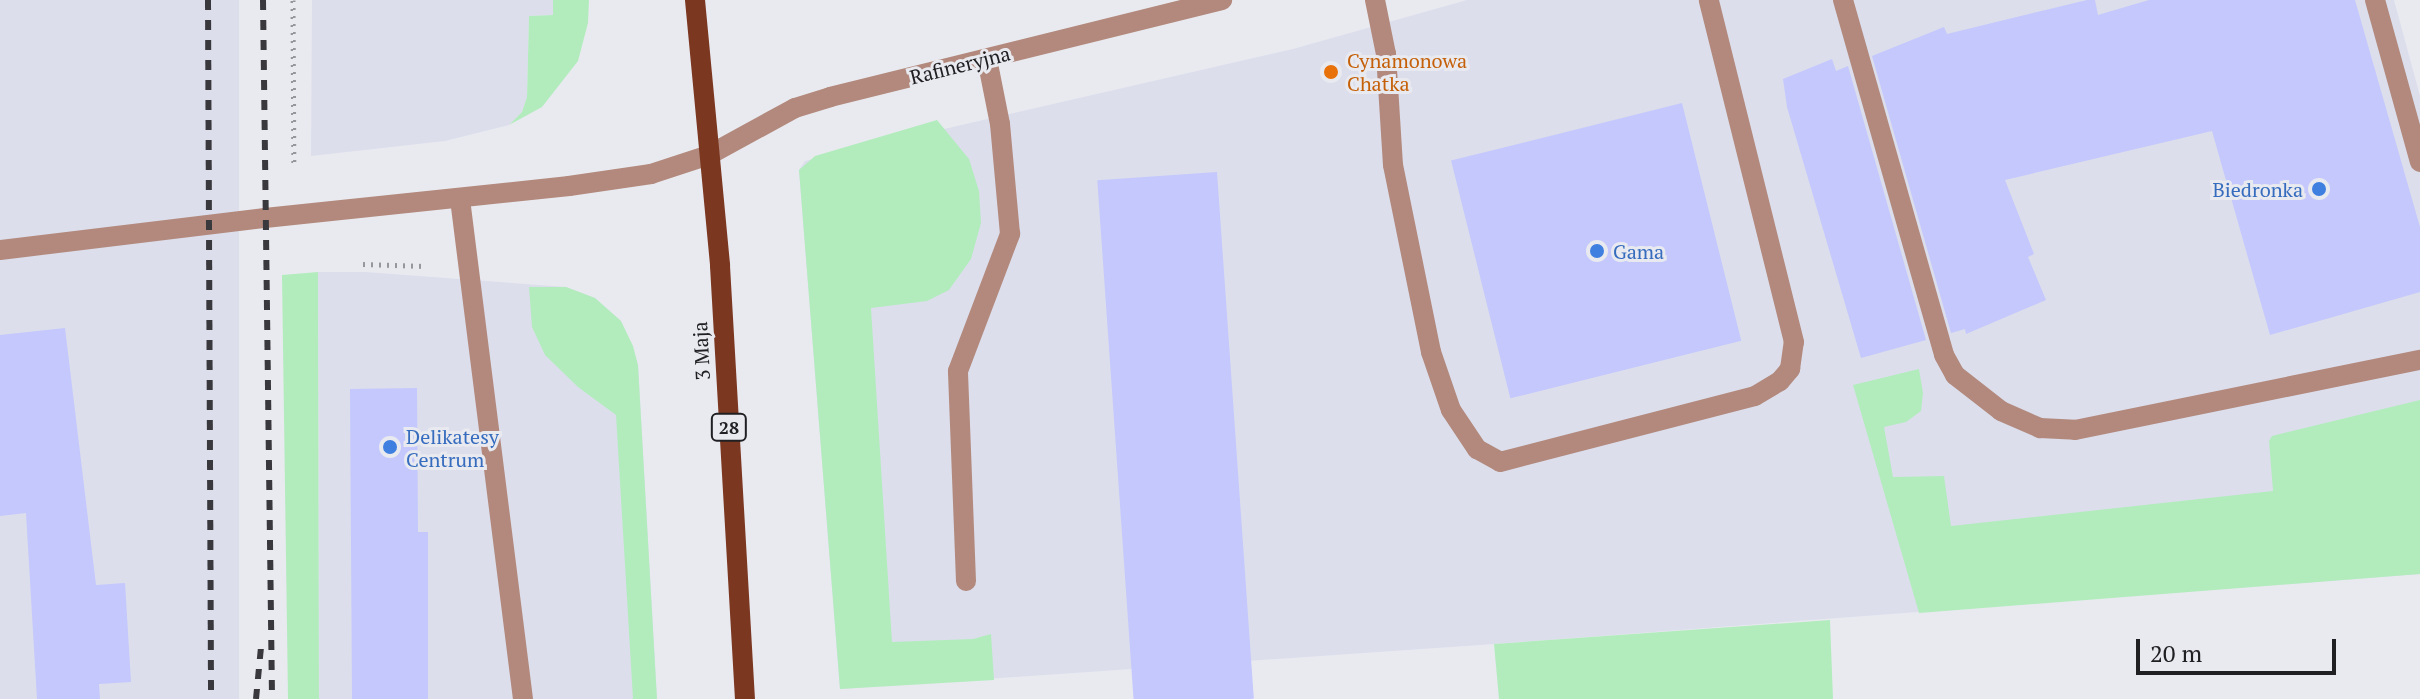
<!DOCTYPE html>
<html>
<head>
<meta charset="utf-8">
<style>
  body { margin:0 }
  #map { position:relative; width:2420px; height:699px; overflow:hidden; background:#e9eaf0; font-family:"PT Serif",serif }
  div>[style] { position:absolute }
  .built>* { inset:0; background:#dcdeec; transform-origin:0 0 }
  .green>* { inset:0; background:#b2ecbd }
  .building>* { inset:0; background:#c4c8fc; transform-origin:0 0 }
  .path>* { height:5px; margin-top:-2.5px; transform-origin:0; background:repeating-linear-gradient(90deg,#96979c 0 2px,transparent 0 8px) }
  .service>* { height:20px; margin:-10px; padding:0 10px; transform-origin:10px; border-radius:10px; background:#b2897c }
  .minor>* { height:20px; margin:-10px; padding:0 10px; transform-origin:10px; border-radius:10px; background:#b2897c }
  .primary>* { height:20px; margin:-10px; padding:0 10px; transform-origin:10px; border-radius:10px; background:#7c3721 }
  .rail>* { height:6px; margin-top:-3px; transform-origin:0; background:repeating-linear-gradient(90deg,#39393d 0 10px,transparent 0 20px) }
  .dots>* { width:22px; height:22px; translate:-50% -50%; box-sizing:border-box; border:4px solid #e9eaf0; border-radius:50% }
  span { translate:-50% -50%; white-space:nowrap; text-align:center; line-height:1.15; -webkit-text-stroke:6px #e9eaf0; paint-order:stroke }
  .shield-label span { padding:2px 6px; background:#e9eaf0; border:2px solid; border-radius:6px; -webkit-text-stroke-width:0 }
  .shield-label { font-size:18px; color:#202023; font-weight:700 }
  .food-label { font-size:20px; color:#c56008 }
  .left { translate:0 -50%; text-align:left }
  .street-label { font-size:20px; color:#202023 }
  .shop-label { font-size:20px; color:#366cbe }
  .right { translate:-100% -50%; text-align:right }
  .scale { position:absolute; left:2136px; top:639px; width:200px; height:36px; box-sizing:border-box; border:4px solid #202023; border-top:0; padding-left:10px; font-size:24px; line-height:28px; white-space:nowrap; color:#202023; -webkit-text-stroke:6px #e9eaf0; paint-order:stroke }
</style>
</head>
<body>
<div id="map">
  <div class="built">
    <div style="left:0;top:0;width:239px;height:699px"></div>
    <div style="clip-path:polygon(312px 0,553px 0,553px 15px,529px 16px,527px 97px,522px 112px,509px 125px,445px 141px,311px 156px)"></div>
    <div style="clip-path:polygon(1467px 0,2394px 0,2420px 96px,2420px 574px,1494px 644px,840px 689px,799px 170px,805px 161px,1293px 49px)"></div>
    <div style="clip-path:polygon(318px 272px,365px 272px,566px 287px,595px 298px,621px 321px,638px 365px,657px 699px,319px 699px)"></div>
  </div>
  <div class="green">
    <div style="clip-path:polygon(553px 0,589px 0,588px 23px,578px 61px,542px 107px,509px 125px,522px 112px,527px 97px,529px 16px,553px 15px)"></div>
    <div style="clip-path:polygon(937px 120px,969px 159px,979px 191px,981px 223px,971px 259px,949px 290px,927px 301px,871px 308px,892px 642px,973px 639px,991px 634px,994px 680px,840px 689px,799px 170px,815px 156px)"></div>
    <div style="clip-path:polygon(318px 272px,319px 699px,288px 699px,282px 275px)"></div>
    <div style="clip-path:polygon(529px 287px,566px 287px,595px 298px,621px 321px,633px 346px,638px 365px,657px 699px,633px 699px,616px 415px,578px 387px,545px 355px,532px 327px)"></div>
    <div style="clip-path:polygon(1919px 369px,1923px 393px,1921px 411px,1906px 422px,1884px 427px,1893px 477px,1944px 476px,1951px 526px,2273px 491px,2269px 441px,2272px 436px,2420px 400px,2420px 574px,1919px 613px,1853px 385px)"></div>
    <div style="clip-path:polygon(1830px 620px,1833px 699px,1499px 699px,1494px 644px)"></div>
  </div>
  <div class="building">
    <div style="clip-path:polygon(2087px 0,2095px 0,2098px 15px,2149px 0,2355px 0,2420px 227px,2420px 292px,2270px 335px,2212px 131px,2005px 180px,2034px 254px,2028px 257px,2046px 300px,1966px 334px,1965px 329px,1951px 333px,1872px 56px,1944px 27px,1947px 34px)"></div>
    <div style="clip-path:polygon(1832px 59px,1836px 71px,1848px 66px,1926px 340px,1861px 358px,1787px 107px,1783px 79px)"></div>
    <div style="left:1682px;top:103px;width:245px;height:238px;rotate:76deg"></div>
    <div style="left:1217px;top:172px;width:528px;height:120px;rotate:86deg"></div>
    <div style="clip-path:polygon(65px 328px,96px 585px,125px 583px,131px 682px,99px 684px,100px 699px,37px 699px,26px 513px,0 516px,0 335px)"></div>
    <div style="clip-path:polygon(417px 388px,418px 532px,428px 532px,428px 699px,352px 699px,350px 389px)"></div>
  </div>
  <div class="path">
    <div style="left:293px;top:0;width:166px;rotate:89.7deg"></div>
    <div style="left:363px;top:264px;width:62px;rotate:1.8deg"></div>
  </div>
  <div class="service">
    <div style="left:1375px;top:0;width:55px;rotate:78.5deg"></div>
    <div style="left:1386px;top:54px;width:111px;rotate:86.4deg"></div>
    <div style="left:1393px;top:165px;width:191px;rotate:78.5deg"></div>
    <div style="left:1431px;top:352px;width:61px;rotate:71deg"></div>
    <div style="left:1451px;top:410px;width:47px;rotate:56.3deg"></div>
    <div style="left:1477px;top:449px;width:26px;rotate:29deg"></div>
    <div style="left:1500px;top:462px;width:263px;rotate:-14.5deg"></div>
    <div style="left:1755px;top:396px;width:29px;rotate:-31deg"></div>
    <div style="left:1780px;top:381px;width:16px;rotate:-50deg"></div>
    <div style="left:1790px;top:369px;width:27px;rotate:-82deg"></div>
    <div style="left:1794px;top:342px;width:352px;rotate:-104deg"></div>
    <div style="left:1843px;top:0;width:369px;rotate:74.1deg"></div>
    <div style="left:1944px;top:355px;width:23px;rotate:61deg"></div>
    <div style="left:1955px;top:375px;width:58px;rotate:38deg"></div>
    <div style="left:2001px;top:411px;width:43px;rotate:23.6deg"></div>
    <div style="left:2040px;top:428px;width:35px;rotate:3deg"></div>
    <div style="left:2075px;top:430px;width:352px;rotate:-11.5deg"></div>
    <div style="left:2375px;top:0;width:168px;rotate:74.5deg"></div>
    <div style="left:460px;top:199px;width:504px;rotate:82.82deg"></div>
    <div style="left:0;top:250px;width:267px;rotate:-6.9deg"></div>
    <div style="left:265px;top:218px;width:306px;rotate:-6deg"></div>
    <div style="left:569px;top:186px;width:83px;rotate:-8.3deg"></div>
    <div style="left:651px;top:174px;width:61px;rotate:-18.1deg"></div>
    <div style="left:966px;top:581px;width:210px;rotate:-92.2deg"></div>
    <div style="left:958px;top:371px;width:147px;rotate:-69.2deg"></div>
    <div style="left:1010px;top:234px;width:110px;rotate:-95.2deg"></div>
    <div style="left:1000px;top:124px;width:66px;rotate:-101.3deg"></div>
  </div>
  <div class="minor">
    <div style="left:709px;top:155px;width:98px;rotate:-28.7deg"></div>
    <div style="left:795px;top:108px;width:37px;rotate:-17deg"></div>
    <div style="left:830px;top:97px;width:404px;rotate:-13.9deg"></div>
  </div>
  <div class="primary">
    <div style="left:695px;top:0;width:267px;rotate:84.6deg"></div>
    <div style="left:720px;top:266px;width:434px;rotate:86.7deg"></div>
  </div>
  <div class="rail">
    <div style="left:208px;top:0;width:699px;rotate:89.75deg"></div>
    <div style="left:263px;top:0;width:699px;rotate:89.26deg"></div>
    <div style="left:256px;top:699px;width:52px;rotate:-84.5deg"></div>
  </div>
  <div class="dots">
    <div style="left:1331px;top:72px;background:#e8710a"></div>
    <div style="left:2319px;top:189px;background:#3f7fe0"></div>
    <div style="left:1597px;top:251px;background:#3f7fe0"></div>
    <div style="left:390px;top:447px;background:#3f7fe0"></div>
  </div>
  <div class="shield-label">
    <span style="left:729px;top:427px">28</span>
  </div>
  <div class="food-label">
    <span class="left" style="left:1347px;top:72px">Cynamonowa<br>Chatka</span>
  </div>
  <div class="street-label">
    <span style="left:960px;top:65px;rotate:-14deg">Rafineryjna</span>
    <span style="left:701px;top:351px;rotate:-93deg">3 Maja</span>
  </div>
  <div class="shop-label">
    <span class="right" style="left:2303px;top:189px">Biedronka</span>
    <span class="left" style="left:1613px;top:251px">Gama</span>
    <span class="left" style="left:406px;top:448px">Delikatesy<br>Centrum</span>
  </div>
  <div class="scale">20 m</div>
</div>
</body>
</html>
